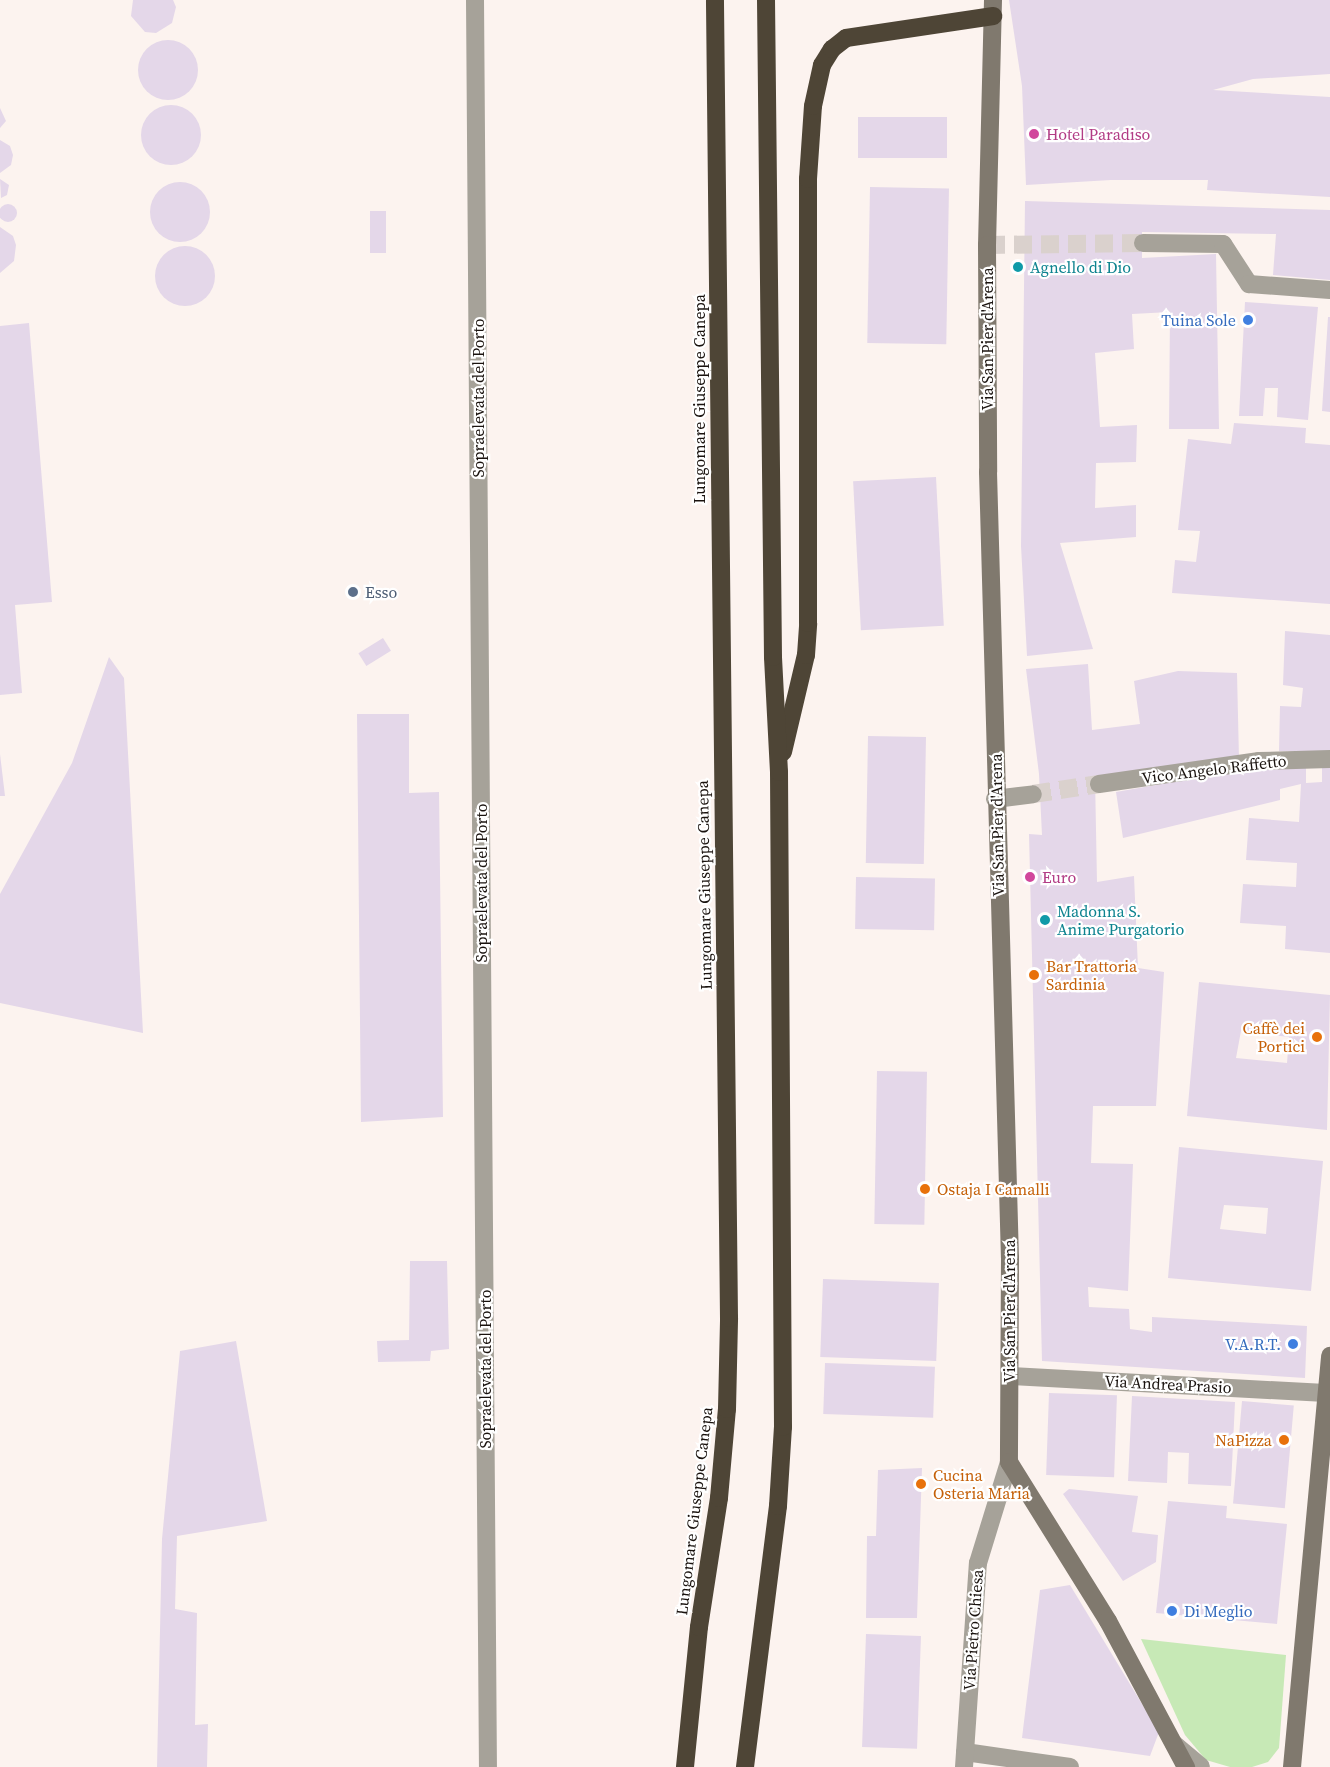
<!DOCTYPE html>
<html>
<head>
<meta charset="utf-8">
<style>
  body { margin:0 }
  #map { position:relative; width:1330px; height:1767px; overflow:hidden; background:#fcf3ef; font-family:"Source Serif 4",serif }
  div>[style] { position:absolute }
  .green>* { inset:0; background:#c7e9b6 }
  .building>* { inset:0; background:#e4d7e9; transform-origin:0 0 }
  .round { border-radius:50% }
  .street-tunnel>* { height:18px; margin-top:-9px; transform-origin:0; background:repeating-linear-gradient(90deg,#dad1cd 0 18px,transparent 0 27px) }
  .street>* { height:18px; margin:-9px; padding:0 9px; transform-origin:9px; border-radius:9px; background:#a6a299 }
  .secondary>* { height:18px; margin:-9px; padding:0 9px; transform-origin:9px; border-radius:9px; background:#80796e }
  .highway>* { height:18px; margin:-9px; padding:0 9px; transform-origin:9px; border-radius:9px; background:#4e4536 }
  .dots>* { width:16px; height:16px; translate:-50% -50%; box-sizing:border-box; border:3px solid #fff; border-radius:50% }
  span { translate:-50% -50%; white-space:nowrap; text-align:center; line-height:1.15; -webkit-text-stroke:4.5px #fff; paint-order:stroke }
  .hotel-label { font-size:16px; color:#b23c85 }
  .left { translate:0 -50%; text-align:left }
  .culture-label { font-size:16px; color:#0d838f }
  .shop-label { font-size:16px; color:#366cbe }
  .right { translate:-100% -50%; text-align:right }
  .street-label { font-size:16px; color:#19120e }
  .service-label { font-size:16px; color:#4e5e75 }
  .food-label { font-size:16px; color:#c56008 }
</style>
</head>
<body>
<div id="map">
  <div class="green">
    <div style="clip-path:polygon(1141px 1639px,1286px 1655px,1279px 1748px,1268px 1762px,1252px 1767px,1230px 1767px,1206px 1760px,1185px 1735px)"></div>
  </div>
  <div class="building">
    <div style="clip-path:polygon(133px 0,173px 0,176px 7px,172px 23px,156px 33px,145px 32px,131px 16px)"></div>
    <div style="clip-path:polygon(1009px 0,1330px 0,1330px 74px,1253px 79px,1213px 90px,1330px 97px,1330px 197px,1207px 190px,1208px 180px,1111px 180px,1026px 185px,1022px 86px)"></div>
    <div class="round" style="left:138px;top:40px;width:60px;height:60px"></div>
    <div class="round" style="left:141px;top:105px;width:60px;height:60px"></div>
    <div style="clip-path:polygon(0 108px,6px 121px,0 128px)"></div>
    <div style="left:858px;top:117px;width:89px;height:41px"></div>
    <div style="clip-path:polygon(0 140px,10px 146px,13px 155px,11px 165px,0 173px)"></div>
    <div style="clip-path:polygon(0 179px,9px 185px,7px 195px,1px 198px)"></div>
    <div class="round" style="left:150px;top:182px;width:60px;height:60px"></div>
    <div style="left:870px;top:187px;width:79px;height:156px;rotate:1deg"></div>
    <div style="clip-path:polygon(1025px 201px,1330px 210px,1330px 280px,1273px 275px,1276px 234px,1142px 232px,1142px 258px,1216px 254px,1219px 429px,1169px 429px,1170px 312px,1132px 314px,1134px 349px,1095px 353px,1100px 427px,1137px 425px,1136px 462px,1096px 463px,1095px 508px,1136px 505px,1136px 537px,1060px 543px,1093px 649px,1027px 656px,1021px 546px)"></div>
    <div class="round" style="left:-1px;top:204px;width:18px;height:18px"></div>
    <div style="left:386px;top:211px;width:42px;height:16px;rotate:90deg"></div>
    <div style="clip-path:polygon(0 227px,13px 236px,16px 245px,14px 261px,0 273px)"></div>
    <div class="round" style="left:155px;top:246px;width:60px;height:60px"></div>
    <div style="clip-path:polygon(1245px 302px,1318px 307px,1308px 420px,1277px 417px,1278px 388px,1265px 388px,1263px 416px,1239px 416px)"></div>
    <div style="clip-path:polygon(1328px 317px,1330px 317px,1330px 412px,1322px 411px)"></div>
    <div style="clip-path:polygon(29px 323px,52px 602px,15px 605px,22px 693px,0 695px,0 326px)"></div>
    <div style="clip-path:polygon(1234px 423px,1306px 428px,1305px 443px,1330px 445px,1330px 604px,1172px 593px,1175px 560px,1196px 562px,1200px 531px,1178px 530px,1188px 439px,1231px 444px)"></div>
    <div style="left:936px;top:477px;width:149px;height:83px;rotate:87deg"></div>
    <div style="clip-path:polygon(1285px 631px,1330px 635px,1330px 753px,1279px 751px,1280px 706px,1301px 707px,1303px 688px,1283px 685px)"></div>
    <div style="left:383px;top:638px;width:15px;height:29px;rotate:58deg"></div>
    <div style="clip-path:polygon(109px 657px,124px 678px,143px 1033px,0 1003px,0 894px,72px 763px)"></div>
    <div style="clip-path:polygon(1088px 664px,1092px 730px,1140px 724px,1134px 681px,1178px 671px,1237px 673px,1239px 759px,1095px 777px,1097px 882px,1134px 876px,1138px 968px,1164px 972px,1156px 1106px,1093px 1106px,1091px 1163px,1133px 1164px,1128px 1291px,1088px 1287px,1089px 1307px,1129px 1309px,1130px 1329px,1152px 1332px,1152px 1317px,1307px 1326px,1305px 1378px,1042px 1361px,1029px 834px,1042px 835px,1039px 774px,1026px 669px)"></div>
    <div style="clip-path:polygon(357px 714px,409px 714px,409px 793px,439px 792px,443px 1117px,361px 1122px)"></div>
    <div style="left:868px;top:736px;width:58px;height:127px;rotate:1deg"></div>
    <div style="clip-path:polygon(0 754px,5px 796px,0 796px)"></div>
    <div style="clip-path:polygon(1306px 765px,1306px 783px,1322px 782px,1322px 767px,1330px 766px,1330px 953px,1285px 949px,1286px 926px,1240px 923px,1243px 884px,1296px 887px,1297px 863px,1246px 860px,1249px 818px,1299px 822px,1301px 784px,1280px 789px,1280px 800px,1123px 838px,1116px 792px,1252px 768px)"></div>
    <div style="left:856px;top:877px;width:79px;height:52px;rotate:1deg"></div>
    <div style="clip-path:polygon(evenodd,1199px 982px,1330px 995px,1327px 1130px,1187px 1116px,1199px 982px,1241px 1031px,1289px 1037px,1287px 1063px,1236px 1058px,1241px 1031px)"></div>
    <div style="left:877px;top:1071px;width:50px;height:153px;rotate:1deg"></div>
    <div style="clip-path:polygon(evenodd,1179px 1147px,1323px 1161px,1311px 1291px,1168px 1278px,1179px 1147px,1224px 1205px,1268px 1208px,1266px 1234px,1220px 1229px,1224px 1205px)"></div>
    <div style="clip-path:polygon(410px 1261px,447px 1261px,449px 1349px,431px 1351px,430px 1361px,378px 1362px,377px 1341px,409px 1340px)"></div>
    <div style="left:823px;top:1279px;width:116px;height:78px;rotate:2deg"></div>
    <div style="clip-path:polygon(236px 1341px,267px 1521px,177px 1536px,175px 1609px,197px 1613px,195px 1725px,208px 1724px,207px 1767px,157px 1767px,162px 1539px,180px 1351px)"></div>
    <div style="left:825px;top:1363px;width:110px;height:51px;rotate:2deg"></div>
    <div style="left:1049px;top:1393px;width:68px;height:82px;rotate:2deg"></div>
    <div style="clip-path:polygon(1132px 1396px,1235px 1402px,1231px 1486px,1188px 1484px,1189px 1453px,1168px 1452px,1167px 1483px,1128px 1481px)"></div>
    <div style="left:1242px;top:1401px;width:52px;height:103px;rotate:5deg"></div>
    <div style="clip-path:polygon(922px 1468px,917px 1618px,866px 1618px,867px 1536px,876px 1536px,878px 1470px)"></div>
    <div style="clip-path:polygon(1069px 1489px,1138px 1496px,1132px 1532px,1158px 1535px,1156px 1562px,1123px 1581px,1063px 1494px)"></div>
    <div style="clip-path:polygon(1168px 1501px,1227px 1506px,1226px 1518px,1287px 1524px,1277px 1624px,1156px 1613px)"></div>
    <div style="clip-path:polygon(1070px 1585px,1159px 1732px,1150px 1756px,1022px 1738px,1040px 1590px)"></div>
    <div style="left:866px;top:1634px;width:55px;height:113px;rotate:2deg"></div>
  </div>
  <div class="street-tunnel">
    <div style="left:987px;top:245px;width:156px;rotate:-0.7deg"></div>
    <div style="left:1033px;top:794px;width:67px;rotate:-8.6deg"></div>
  </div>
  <div class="street">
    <div style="left:475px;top:0;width:1767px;rotate:89.58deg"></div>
    <div style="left:1143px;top:243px;width:80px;rotate:0.7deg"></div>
    <div style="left:1223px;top:244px;width:48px;rotate:57deg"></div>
    <div style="left:1249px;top:284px;width:81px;rotate:4.2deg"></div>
    <div style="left:1099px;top:784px;width:162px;rotate:-8.2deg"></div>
    <div style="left:1259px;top:761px;width:71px;rotate:-1.6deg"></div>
    <div style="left:995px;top:799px;width:38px;rotate:-7deg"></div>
    <div style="left:1010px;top:1376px;width:316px;rotate:3.1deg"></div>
    <div style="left:1174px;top:1744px;width:35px;rotate:40deg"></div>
    <div style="left:965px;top:1752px;width:106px;rotate:8.1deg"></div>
    <div style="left:964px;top:1767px;width:204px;rotate:-86.1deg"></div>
    <div style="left:978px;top:1563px;width:106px;rotate:-72.9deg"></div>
  </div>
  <div class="secondary">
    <div style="left:993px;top:0;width:245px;rotate:91.4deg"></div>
    <div style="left:987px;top:245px;width:227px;rotate:89.7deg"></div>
    <div style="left:988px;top:472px;width:786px;rotate:88.4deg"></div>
    <div style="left:1010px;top:1258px;width:204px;rotate:90.3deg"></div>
    <div style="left:1009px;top:1462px;width:187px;rotate:58.1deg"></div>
    <div style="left:1108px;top:1621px;width:166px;rotate:61.9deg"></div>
    <div style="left:1292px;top:1767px;width:413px;rotate:-84.7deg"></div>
  </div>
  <div class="highway">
    <div style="left:783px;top:752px;width:100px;rotate:-76.7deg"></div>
    <div style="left:806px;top:655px;width:32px;rotate:-86deg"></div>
    <div style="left:808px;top:623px;width:444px;rotate:-90deg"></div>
    <div style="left:808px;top:179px;width:73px;rotate:-86.1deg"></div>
    <div style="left:813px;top:106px;width:42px;rotate:-77.6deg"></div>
    <div style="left:822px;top:65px;width:19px;rotate:-58deg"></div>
    <div style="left:832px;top:49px;width:18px;rotate:-38deg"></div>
    <div style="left:846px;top:38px;width:149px;rotate:-8.5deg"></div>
    <div style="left:685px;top:1767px;width:141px;rotate:-84.3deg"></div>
    <div style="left:699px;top:1627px;width:131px;rotate:-81.2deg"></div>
    <div style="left:719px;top:1498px;width:89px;rotate:-84.9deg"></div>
    <div style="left:727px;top:1409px;width:91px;rotate:-88.7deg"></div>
    <div style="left:729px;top:1318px;width:1318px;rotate:-90.61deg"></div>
    <div style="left:745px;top:1767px;width:263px;rotate:-82.8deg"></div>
    <div style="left:778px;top:1506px;width:79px;rotate:-86.4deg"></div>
    <div style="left:783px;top:1427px;width:655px;rotate:-90.35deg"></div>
    <div style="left:779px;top:772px;width:115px;rotate:-93deg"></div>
    <div style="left:773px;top:657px;width:657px;rotate:-90.61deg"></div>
  </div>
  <div class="dots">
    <div style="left:1034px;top:134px;background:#d1479c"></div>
    <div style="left:1018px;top:267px;background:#0f9aa8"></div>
    <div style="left:1248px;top:320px;background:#3f7fe0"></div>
    <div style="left:353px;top:592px;background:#5c6f8a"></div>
    <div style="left:1030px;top:877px;background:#d1479c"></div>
    <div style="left:1045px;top:920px;background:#0f9aa8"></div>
    <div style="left:1034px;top:975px;background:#e8710a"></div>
    <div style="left:1317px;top:1037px;background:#e8710a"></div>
    <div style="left:925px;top:1189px;background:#e8710a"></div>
    <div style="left:1293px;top:1344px;background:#3f7fe0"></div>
    <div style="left:1284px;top:1440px;background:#e8710a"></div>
    <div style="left:921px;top:1484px;background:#e8710a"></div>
    <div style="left:1172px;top:1611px;background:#3f7fe0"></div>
  </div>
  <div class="hotel-label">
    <span class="left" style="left:1046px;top:134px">Hotel Paradiso</span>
    <span class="left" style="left:1042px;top:877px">Euro</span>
  </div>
  <div class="culture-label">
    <span class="left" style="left:1030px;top:267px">Agnello di Dio</span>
    <span class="left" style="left:1057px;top:920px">Madonna S.<br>Anime Purgatorio</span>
  </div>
  <div class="shop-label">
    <span class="right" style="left:1236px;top:320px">Tuina Sole</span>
    <span class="right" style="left:1281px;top:1344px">V.A.R.T.</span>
    <span class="left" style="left:1184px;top:1611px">Di Meglio</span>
  </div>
  <div class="street-label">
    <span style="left:987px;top:339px;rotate:-90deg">Via San Pier d'Arena</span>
    <span style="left:478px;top:398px;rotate:-90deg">Sopraelevata del Porto</span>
    <span style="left:699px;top:399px;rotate:-90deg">Lungomare Giuseppe Canepa</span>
    <span style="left:1214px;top:769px;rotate:-7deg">Vico Angelo Raffetto</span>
    <span style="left:997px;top:825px;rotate:-91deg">Via San Pier d'Arena</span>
    <span style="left:481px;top:883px;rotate:-90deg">Sopraelevata del Porto</span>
    <span style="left:704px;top:885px;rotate:-91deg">Lungomare Giuseppe Canepa</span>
    <span style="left:1009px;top:1311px;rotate:-90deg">Via San Pier d'Arena</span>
    <span style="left:485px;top:1369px;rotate:-90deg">Sopraelevata del Porto</span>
    <span style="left:1168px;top:1384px;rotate:3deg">Via Andrea Prasio</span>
    <span style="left:694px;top:1511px;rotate:-83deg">Lungomare Giuseppe Canepa</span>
    <span style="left:973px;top:1630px;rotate:-86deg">Via Pietro Chiesa</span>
  </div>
  <div class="service-label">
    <span class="left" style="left:365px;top:592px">Esso</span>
  </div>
  <div class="food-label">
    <span class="left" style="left:1046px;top:975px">Bar Trattoria<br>Sardinia</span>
    <span class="right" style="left:1305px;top:1037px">Caffè dei<br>Portici</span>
    <span class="left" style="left:937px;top:1189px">Ostaja I Camalli</span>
    <span class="right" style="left:1272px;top:1440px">NaPizza</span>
    <span class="left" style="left:933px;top:1484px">Cucina<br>Osteria Maria</span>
  </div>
</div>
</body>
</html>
